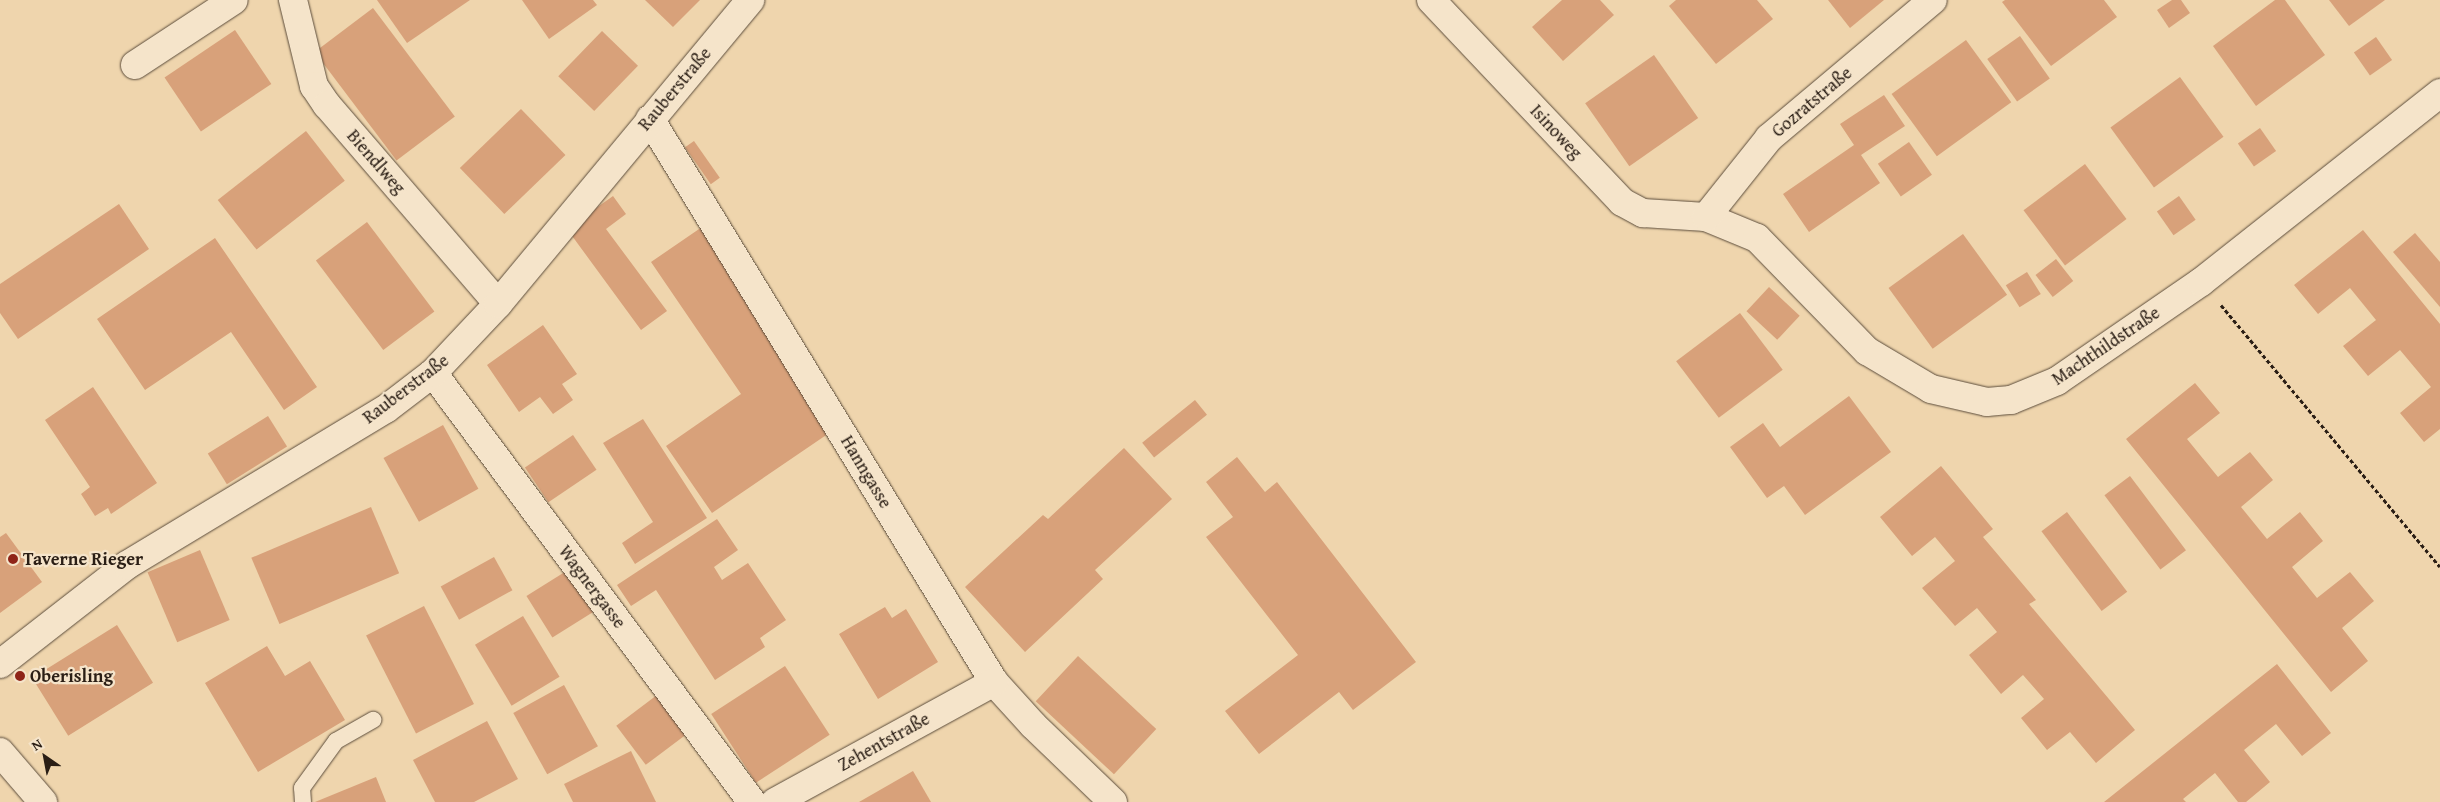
<!DOCTYPE html>
<html>
<head>
<meta charset="utf-8">
<style>
  body { margin:0 }
  #map { position:relative; width:2440px; height:802px; overflow:hidden; background:#efd5ad; font-family:"Gentium Book Plus",serif }
  div>[style] { position:absolute }
  .building>* { inset:0; background:#d8a17a; transform-origin:0 0 }
  .path>* { height:3px; margin-top:-1.5px; transform-origin:0; background:repeating-linear-gradient(90deg,#2a1e15 0 4px,transparent 0 6.5px) }
  .roads { filter:drop-shadow(0 0 1px #5b4c3b) drop-shadow(0 0 1px #5b4c3b) }
  .lane>* { height:16px; margin:-8px; padding:0 8px; transform-origin:8px; border-radius:8px; background:#f5e4ca }
  .street>* { height:28px; margin:-14px; padding:0 14px; transform-origin:14px; border-radius:14px; background:#f5e4ca }
  .secondary>* { height:28px; margin:-14px; padding:0 14px; transform-origin:14px; border-radius:14px; background:#f5e4ca }
  .dots>* { width:14px; height:14px; translate:-50% -50%; box-sizing:border-box; border:2px solid #f5e4ca; border-radius:50% }
  span { translate:-50% -50%; white-space:nowrap; text-align:center; line-height:1.15; -webkit-text-stroke:4.5px #f5e4ca; paint-order:stroke }
  .street-label { font-size:18px; color:#2a1e15 }
  .poi-label { font-size:18px; color:#2a1e15; font-weight:700 }
  .left { translate:0 -50%; text-align:left }
  .north { position:absolute; left:20px; top:732px; width:50px; height:50px; -webkit-text-stroke:4px #f5e4ca; paint-order:stroke; rotate:327deg; font-size:14px; font-weight:700; line-height:20px; text-align:center; color:#2a1e15 }
  .north::after { content:''; display:block; margin:auto; width:18px; height:22px; background:#2a1e15; clip-path:polygon(50% 0,100% 100%,50% 72%,0 100%) }
</style>
</head>
<body>
<div id="map">
  <div class="building">
    <div style="clip-path:polygon(377px 0,470px 0,407px 43px)"></div>
    <div style="clip-path:polygon(522px 0,593px 0,597px 5px,549px 39px)"></div>
    <div style="clip-path:polygon(645px 0,700px 0,673px 27px)"></div>
    <div style="clip-path:polygon(1562px 0,1600px 0,1614px 15px,1563px 61px,1532px 27px)"></div>
    <div style="clip-path:polygon(1676px 0,1757px 0,1773px 19px,1716px 64px,1669px 6px)"></div>
    <div style="clip-path:polygon(1828px 0,1884px 0,1850px 28px)"></div>
    <div style="clip-path:polygon(2005px 0,2104px 0,2117px 17px,2051px 66px,2002px 2px)"></div>
    <div style="clip-path:polygon(2172px 0,2181px 0,2190px 13px,2169px 28px,2157px 10px)"></div>
    <div style="clip-path:polygon(2275px 0,2285px 0,2325px 55px,2256px 106px,2213px 46px)"></div>
    <div style="clip-path:polygon(2329px 0,2385px 0,2349px 26px)"></div>
    <div style="left:373px;top:8px;width:136px;height:73px;rotate:53deg"></div>
    <div style="left:235px;top:30px;width:65px;height:85px;rotate:56deg"></div>
    <div style="left:602px;top:31px;width:50px;height:63px;rotate:44deg"></div>
    <div style="left:2020px;top:36px;width:52px;height:40px;rotate:55deg"></div>
    <div style="left:2376px;top:37px;width:28px;height:27px;rotate:55deg"></div>
    <div style="left:1966px;top:40px;width:77px;height:92px;rotate:54deg"></div>
    <div style="left:1654px;top:55px;width:77px;height:84px;rotate:55deg"></div>
    <div style="left:2180px;top:77px;width:74px;height:86px;rotate:54deg"></div>
    <div style="clip-path:polygon(1884px 95px,1905px 126px,1861px 155px,1880px 183px,1809px 232px,1783px 194px,1854px 145px,1840px 124px)"></div>
    <div style="left:521px;top:109px;width:64px;height:85px;rotate:46deg"></div>
    <div style="left:2260px;top:128px;width:28px;height:27px;rotate:55deg"></div>
    <div style="left:306px;top:131px;width:63px;height:112px;rotate:52deg"></div>
    <div style="left:694px;top:141px;width:45px;height:11px;rotate:55deg"></div>
    <div style="left:1909px;top:142px;width:40px;height:38px;rotate:55deg"></div>
    <div style="left:2085px;top:164px;width:69px;height:77px;rotate:53deg"></div>
    <div style="clip-path:polygon(613px 196px,626px 214px,606px 229px,667px 311px,641px 330px,567px 229px)"></div>
    <div style="left:2179px;top:196px;width:29px;height:27px;rotate:55deg"></div>
    <div style="clip-path:polygon(119px 204px,149px 249px,18px 339px,0 313px,0 284px)"></div>
    <div style="left:367px;top:222px;width:112px;height:64px;rotate:53deg"></div>
    <div style="clip-path:polygon(702px 227px,838px 427px,712px 513px,666px 446px,741px 394px,651px 262px)"></div>
    <div style="clip-path:polygon(2363px 230px,2440px 324px,2440px 429px,2424px 442px,2400px 413px,2431px 387px,2400px 350px,2368px 376px,2343px 346px,2376px 320px,2350px 288px,2318px 314px,2294px 285px)"></div>
    <div style="clip-path:polygon(2415px 233px,2440px 262px,2440px 307px,2393px 252px)"></div>
    <div style="left:1963px;top:234px;width:75px;height:92px;rotate:54deg"></div>
    <div style="clip-path:polygon(215px 238px,317px 387px,284px 410px,231px 332px,145px 390px,97px 319px)"></div>
    <div style="left:2056px;top:259px;width:28px;height:26px;rotate:52deg"></div>
    <div style="left:2027px;top:272px;width:26px;height:25px;rotate:58deg"></div>
    <div style="left:1769px;top:287px;width:42px;height:33px;rotate:43deg"></div>
    <div style="left:1740px;top:313px;width:71px;height:80px;rotate:53deg"></div>
    <div style="clip-path:polygon(543px 325px,577px 374px,562px 384px,573px 400px,553px 414px,540px 397px,519px 412px,487px 365px)"></div>
    <div style="clip-path:polygon(2195px 383px,2220px 413px,2187px 439px,2218px 477px,2250px 452px,2273px 480px,2241px 507px,2267px 539px,2300px 512px,2323px 541px,2292px 567px,2317px 598px,2350px 572px,2374px 601px,2342px 628px,2368px 661px,2331px 692px,2126px 439px)"></div>
    <div style="clip-path:polygon(93px 387px,157px 483px,111px 514px,108px 508px,95px 516px,81px 494px,90px 487px,45px 420px)"></div>
    <div style="clip-path:polygon(1849px 396px,1891px 452px,1805px 515px,1784px 486px,1767px 498px,1730px 447px,1763px 423px,1780px 447px)"></div>
    <div style="left:1195px;top:400px;width:19px;height:68px;rotate:51deg"></div>
    <div style="left:268px;top:416px;width:36px;height:71px;rotate:58deg"></div>
    <div style="clip-path:polygon(643px 419px,707px 518px,635px 564px,622px 543px,653px 522px,603px 443px)"></div>
    <div style="left:443px;top:425px;width:73px;height:68px;rotate:61deg"></div>
    <div style="left:573px;top:435px;width:42px;height:58px;rotate:56deg"></div>
    <div style="clip-path:polygon(1124px 448px,1172px 499px,1095px 570px,1103px 579px,1025px 652px,965px 587px,1043px 515px,1048px 519px)"></div>
    <div style="clip-path:polygon(1237px 457px,1265px 492px,1277px 482px,1416px 662px,1353px 710px,1339px 692px,1259px 754px,1225px 711px,1298px 655px,1206px 537px,1233px 517px,1206px 482px)"></div>
    <div style="clip-path:polygon(1941px 466px,1993px 529px,1983px 537px,2036px 600px,2029px 604px,2135px 730px,2096px 763px,2070px 732px,2047px 750px,2021px 718px,2044px 699px,2023px 675px,2001px 694px,1969px 655px,1997px 632px,1977px 608px,1955px 626px,1922px 588px,1955px 561px,1935px 537px,1912px 556px,1880px 517px)"></div>
    <div style="left:2130px;top:476px;width:93px;height:32px;rotate:53deg"></div>
    <div style="left:371px;top:507px;width:72px;height:130px;rotate:67deg"></div>
    <div style="left:2067px;top:512px;width:100px;height:32px;rotate:53deg"></div>
    <div style="clip-path:polygon(717px 519px,738px 550px,714px 567px,722px 580px,748px 563px,786px 620px,760px 638px,765px 647px,715px 680px,656px 590px,631px 606px,617px 585px)"></div>
    <div style="clip-path:polygon(6px 533px,42px 582px,0 613px,0 537px)"></div>
    <div style="left:200px;top:550px;width:76px;height:57px;rotate:67deg"></div>
    <div style="left:494px;top:557px;width:38px;height:61px;rotate:61deg"></div>
    <div style="left:568px;top:570px;width:49px;height:49px;rotate:58deg"></div>
    <div style="left:424px;top:606px;width:110px;height:65px;rotate:63deg"></div>
    <div style="clip-path:polygon(885px 607px,892px 618px,906px 609px,938px 662px,878px 699px,839px 634px)"></div>
    <div style="left:523px;top:616px;width:71px;height:56px;rotate:59deg"></div>
    <div style="left:117px;top:625px;width:68px;height:100px;rotate:58deg"></div>
    <div style="clip-path:polygon(267px 646px,285px 676px,310px 661px,345px 720px,258px 772px,205px 683px)"></div>
    <div style="left:1078px;top:656px;width:107px;height:62px;rotate:43deg"></div>
    <div style="clip-path:polygon(2277px 664px,2331px 733px,2302px 756px,2276px 724px,2244px 750px,2270px 782px,2246px 802px,2238px 802px,2215px 773px,2183px 799px,2186px 802px,2104px 802px)"></div>
    <div style="left:785px;top:666px;width:82px;height:88px;rotate:57deg"></div>
    <div style="left:564px;top:685px;width:70px;height:58px;rotate:61deg"></div>
    <div style="left:661px;top:692px;width:49px;height:56px;rotate:53deg"></div>
    <div style="clip-path:polygon(487px 721px,518px 779px,474px 802px,435px 802px,413px 760px)"></div>
    <div style="clip-path:polygon(631px 751px,656px 802px,573px 802px,564px 784px)"></div>
    <div style="clip-path:polygon(913px 771px,931px 802px,859px 802px)"></div>
    <div style="clip-path:polygon(376px 777px,386px 802px,315px 802px)"></div>
  </div>
  <div class="path">
    <div style="left:2221px;top:305px;width:341px;rotate:50.1deg"></div>
  </div>
  <div class="roads">
    <div class="lane">
      <div style="left:303px;top:802px;width:14px;rotate:-94deg"></div>
      <div style="left:302px;top:788px;width:58px;rotate:-54.1deg"></div>
      <div style="left:336px;top:741px;width:43px;rotate:-29.6deg"></div>
    </div>
    <div class="street">
      <div style="left:293px;top:0;width:89px;rotate:76.3deg"></div>
      <div style="left:314px;top:86px;width:23px;rotate:56deg"></div>
      <div style="left:327px;top:105px;width:262px;rotate:49.3deg"></div>
      <div style="left:1431px;top:0;width:278px;rotate:46.6deg"></div>
      <div style="left:1622px;top:202px;width:24px;rotate:28deg"></div>
      <div style="left:1643px;top:213px;width:63px;rotate:3.6deg"></div>
      <div style="left:1706px;top:217px;width:55px;rotate:22.4deg"></div>
      <div style="left:1757px;top:238px;width:158px;rotate:45.8deg"></div>
      <div style="left:1867px;top:351px;width:74px;rotate:30.7deg"></div>
      <div style="left:1931px;top:389px;width:57px;rotate:13.1deg"></div>
      <div style="left:1987px;top:402px;width:24px;rotate:-5deg"></div>
      <div style="left:2011px;top:400px;width:50px;rotate:-22.4deg"></div>
      <div style="left:2057px;top:381px;width:175px;rotate:-34.5deg"></div>
      <div style="left:2201px;top:282px;width:305px;rotate:-38.3deg"></div>
      <div style="left:135px;top:65px;width:118px;rotate:-33.3deg"></div>
      <div style="left:650px;top:119px;width:660px;rotate:58.57deg"></div>
      <div style="left:994px;top:682px;width:58px;rotate:47.8deg"></div>
      <div style="left:1033px;top:725px;width:111px;rotate:43.9deg"></div>
      <div style="left:1706px;top:217px;width:101px;rotate:-51.4deg"></div>
      <div style="left:1769px;top:138px;width:214px;rotate:-40.1deg"></div>
      <div style="left:433px;top:373px;width:535px;rotate:53.37deg"></div>
      <div style="left:0;top:752px;width:66px;rotate:49.3deg"></div>
      <div style="left:775px;top:802px;width:250px;rotate:-28.7deg"></div>
    </div>
    <div class="secondary">
      <div style="left:0;top:664px;width:161px;rotate:-37.9deg"></div>
      <div style="left:127px;top:565px;width:302px;rotate:-31.1deg"></div>
      <div style="left:386px;top:409px;width:59px;rotate:-37.5deg"></div>
      <div style="left:433px;top:373px;width:95px;rotate:-46.7deg"></div>
      <div style="left:498px;top:304px;width:395px;rotate:-50.3deg"></div>
    </div>
  </div>
  <div class="dots">
    <div style="left:13px;top:559px;background:#8f2418"></div>
    <div style="left:20px;top:676px;background:#8f2418"></div>
  </div>
  <div class="street-label">
    <span style="left:675px;top:89px;rotate:-50deg">Rauberstraße</span>
    <span style="left:1812px;top:102px;rotate:-40deg">Gozratstraße</span>
    <span style="left:1556px;top:132px;rotate:47deg">Isinoweg</span>
    <span style="left:376px;top:162px;rotate:49deg">Biendlweg</span>
    <span style="left:2106px;top:346px;rotate:-34deg">Machthildstraße</span>
    <span style="left:406px;top:389px;rotate:-37deg">Rauberstraße</span>
    <span style="left:866px;top:472px;rotate:59deg">Hanngasse</span>
    <span style="left:592px;top:587px;rotate:53deg">Wagnergasse</span>
    <span style="left:884px;top:742px;rotate:-29deg">Zehentstraße</span>
  </div>
  <div class="poi-label">
    <span class="left" style="left:23px;top:559px">Taverne Rieger</span>
    <span class="left" style="left:30px;top:676px">Oberisling</span>
  </div>
  <div class="north">N</div>
</div>
</body>
</html>
